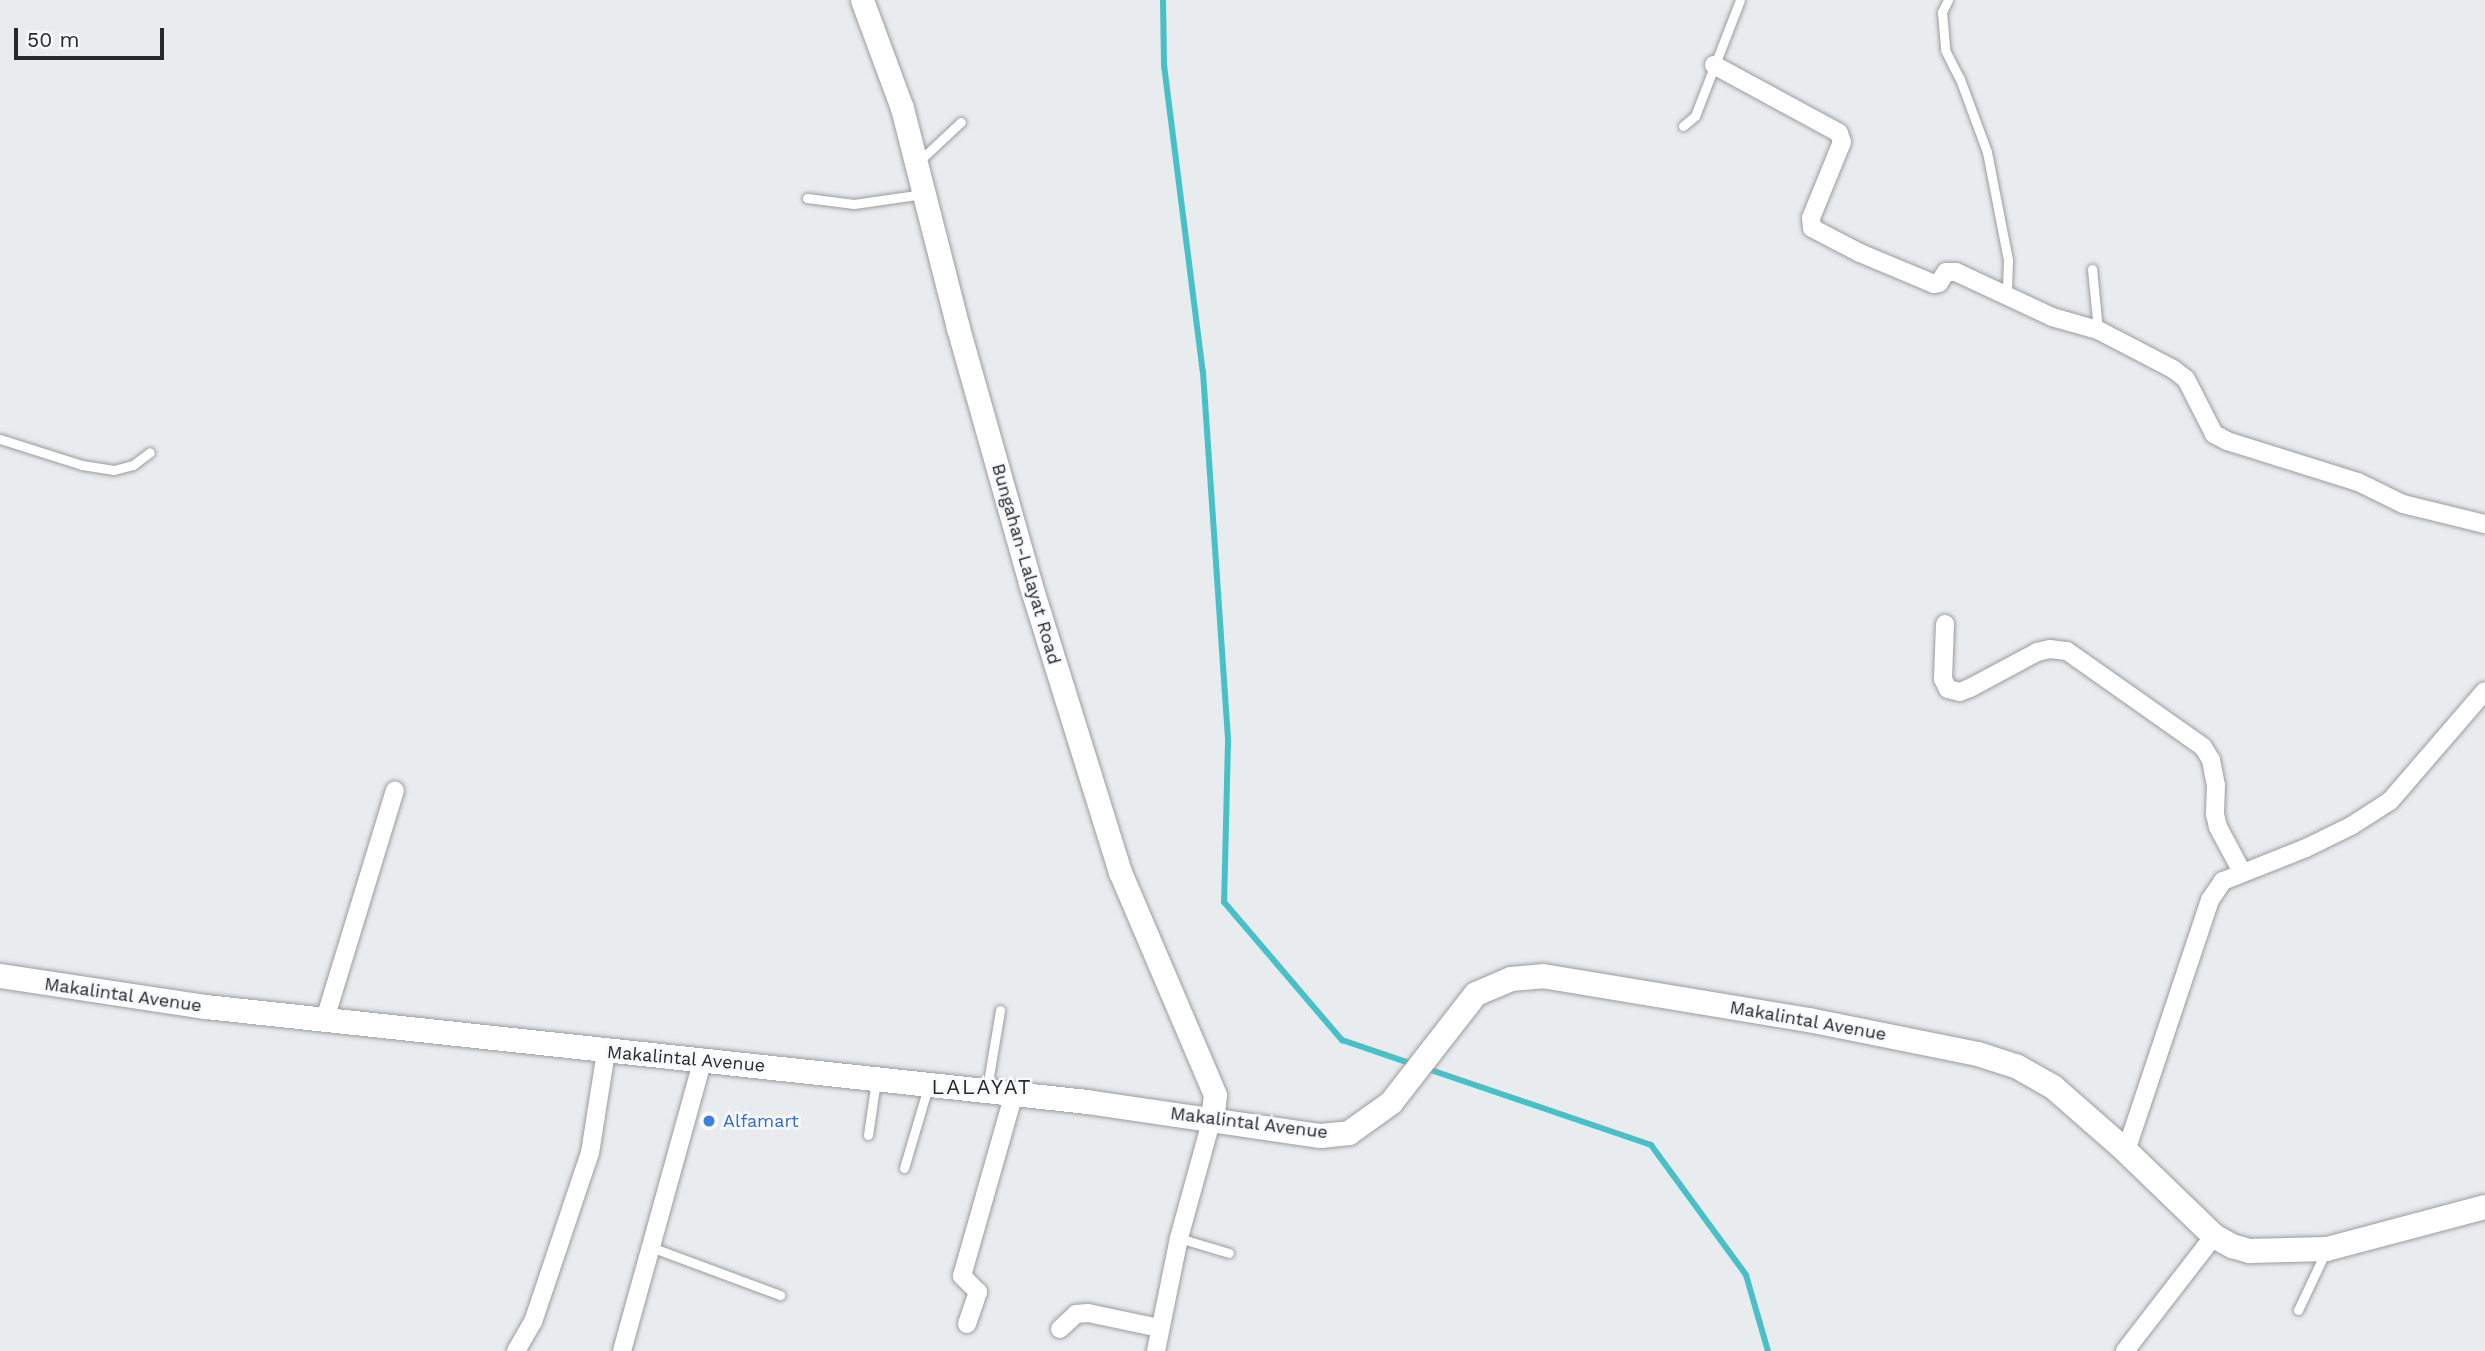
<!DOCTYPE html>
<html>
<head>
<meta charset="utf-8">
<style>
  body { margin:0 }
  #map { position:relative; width:2485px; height:1351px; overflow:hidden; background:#e9ecef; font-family:"Work Sans",sans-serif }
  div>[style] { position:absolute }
  .stream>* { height:6px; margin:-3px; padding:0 3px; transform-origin:3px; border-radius:3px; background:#49c0c7 }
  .roads { filter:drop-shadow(0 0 2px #9a9d9f) drop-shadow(0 0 2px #9a9d9f) }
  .service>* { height:9px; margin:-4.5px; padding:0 4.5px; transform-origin:4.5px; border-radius:4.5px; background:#fff }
  .minor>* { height:18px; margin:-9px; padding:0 9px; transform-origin:9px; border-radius:9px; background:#fff }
  .tertiary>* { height:23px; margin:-11.5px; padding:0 11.5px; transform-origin:11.5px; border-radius:11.5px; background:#fff }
  .secondary>* { height:24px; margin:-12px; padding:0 12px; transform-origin:12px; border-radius:12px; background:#fff }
  .dots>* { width:19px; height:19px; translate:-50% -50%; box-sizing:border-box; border:4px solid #f7f9fc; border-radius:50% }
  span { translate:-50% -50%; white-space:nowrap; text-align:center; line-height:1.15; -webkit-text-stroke:5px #f7f9fc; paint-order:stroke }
  .street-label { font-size:18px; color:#272829 }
  .shop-label { font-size:18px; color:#366cbe }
  .left { translate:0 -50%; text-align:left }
  .quarter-label { font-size:21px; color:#272829; letter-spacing:2px }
  .scale { position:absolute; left:14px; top:28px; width:150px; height:32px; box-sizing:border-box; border:4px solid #272829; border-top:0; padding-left:9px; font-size:21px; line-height:24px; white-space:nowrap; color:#272829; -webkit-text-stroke:5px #f7f9fc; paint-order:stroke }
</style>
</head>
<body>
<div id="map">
  <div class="stream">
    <div style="left:1163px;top:0;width:65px;rotate:89.1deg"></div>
    <div style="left:1164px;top:65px;width:309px;rotate:82.8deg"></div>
    <div style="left:1203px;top:372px;width:371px;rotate:86.1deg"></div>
    <div style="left:1228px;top:742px;width:160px;rotate:91.4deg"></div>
    <div style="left:1224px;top:902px;width:182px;rotate:49.5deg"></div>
    <div style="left:1342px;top:1040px;width:77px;rotate:18.9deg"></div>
    <div style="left:1425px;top:1068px;width:239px;rotate:18.8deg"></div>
    <div style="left:1651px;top:1145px;width:161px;rotate:53.8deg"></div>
    <div style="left:1746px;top:1275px;width:79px;rotate:73.9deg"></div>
  </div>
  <div class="roads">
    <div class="service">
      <div style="left:1948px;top:0;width:13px;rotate:117deg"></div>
      <div style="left:1942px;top:12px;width:38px;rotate:85deg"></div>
      <div style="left:1945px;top:50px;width:33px;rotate:63deg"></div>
      <div style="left:1960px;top:79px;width:78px;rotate:69.7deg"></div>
      <div style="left:1987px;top:152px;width:110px;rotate:79deg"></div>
      <div style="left:2008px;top:260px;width:36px;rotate:92deg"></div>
      <div style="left:1683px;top:126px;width:16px;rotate:-40deg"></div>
      <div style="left:1695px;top:116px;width:124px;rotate:-68.8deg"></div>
      <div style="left:917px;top:163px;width:60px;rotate:-43deg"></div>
      <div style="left:807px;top:198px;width:47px;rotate:7.3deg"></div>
      <div style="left:854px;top:204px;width:70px;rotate:-8.2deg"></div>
      <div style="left:2092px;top:269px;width:61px;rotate:84.4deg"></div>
      <div style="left:0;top:439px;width:86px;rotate:17.6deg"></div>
      <div style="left:82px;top:465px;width:32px;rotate:9deg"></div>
      <div style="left:114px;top:470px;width:20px;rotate:-15deg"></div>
      <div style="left:133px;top:465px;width:21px;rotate:-37deg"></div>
      <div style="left:987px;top:1088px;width:79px;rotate:-80.5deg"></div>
      <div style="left:868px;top:1135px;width:55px;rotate:-81.6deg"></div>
      <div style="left:904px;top:1168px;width:84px;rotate:-73.5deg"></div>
      <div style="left:1179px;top:1238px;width:52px;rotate:16.7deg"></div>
      <div style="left:651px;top:1247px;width:138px;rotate:20.4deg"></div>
      <div style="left:2298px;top:1310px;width:63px;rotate:-64.7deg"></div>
    </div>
    <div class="minor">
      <div style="left:1714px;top:65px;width:142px;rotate:28.5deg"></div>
      <div style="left:1839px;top:133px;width:9px;rotate:72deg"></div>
      <div style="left:1842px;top:142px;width:82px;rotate:112.2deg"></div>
      <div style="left:1811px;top:218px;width:10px;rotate:84deg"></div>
      <div style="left:1812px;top:228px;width:54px;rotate:27.5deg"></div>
      <div style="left:1860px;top:253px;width:80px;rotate:22.7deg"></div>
      <div style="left:1934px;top:284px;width:5px;rotate:-11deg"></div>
      <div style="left:1939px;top:283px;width:13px;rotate:-58deg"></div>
      <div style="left:1946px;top:272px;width:10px"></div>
      <div style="left:1956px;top:272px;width:106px;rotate:25.1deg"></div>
      <div style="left:2052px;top:317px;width:48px;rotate:15.8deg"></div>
      <div style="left:2098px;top:330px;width:85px;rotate:27.5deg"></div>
      <div style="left:2173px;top:369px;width:16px;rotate:38deg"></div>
      <div style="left:2186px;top:379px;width:62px;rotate:63deg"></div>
      <div style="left:2214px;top:434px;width:15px;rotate:28deg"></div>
      <div style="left:2227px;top:441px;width:137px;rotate:17.4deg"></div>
      <div style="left:2358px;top:482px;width:50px;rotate:26.1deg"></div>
      <div style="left:2403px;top:504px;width:84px;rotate:13.7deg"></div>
      <div style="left:1945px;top:624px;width:55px;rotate:92.1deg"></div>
      <div style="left:1943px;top:679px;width:11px;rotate:63deg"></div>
      <div style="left:1948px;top:689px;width:12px;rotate:14deg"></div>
      <div style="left:1960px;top:692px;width:11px;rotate:-22deg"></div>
      <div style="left:1970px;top:688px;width:76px;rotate:-28.2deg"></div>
      <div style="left:2037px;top:652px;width:13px;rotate:-13deg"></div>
      <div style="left:2050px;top:649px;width:17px;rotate:7deg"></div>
      <div style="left:2067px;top:651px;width:166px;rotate:35.2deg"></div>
      <div style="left:2203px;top:747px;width:15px;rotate:58deg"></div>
      <div style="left:2211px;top:760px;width:25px;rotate:79deg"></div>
      <div style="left:2216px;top:785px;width:29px;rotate:92deg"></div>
      <div style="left:2215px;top:814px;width:13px;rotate:77deg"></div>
      <div style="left:2218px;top:827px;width:51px;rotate:61.9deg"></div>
      <div style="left:325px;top:1019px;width:239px;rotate:-73deg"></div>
      <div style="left:2126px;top:1151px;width:265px;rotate:-71.5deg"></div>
      <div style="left:2210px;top:900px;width:23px;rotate:-56deg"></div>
      <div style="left:2223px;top:881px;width:89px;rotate:-21.7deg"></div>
      <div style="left:2306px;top:848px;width:50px;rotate:-26.1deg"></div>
      <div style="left:2351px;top:826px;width:46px;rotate:-32.7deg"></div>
      <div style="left:2390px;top:801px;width:145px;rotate:-49.2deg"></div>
      <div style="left:967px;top:1324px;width:34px;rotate:-71deg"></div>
      <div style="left:978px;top:1292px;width:23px;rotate:-135deg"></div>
      <div style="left:962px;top:1276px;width:189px;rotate:-74.1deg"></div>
      <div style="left:1060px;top:1329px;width:22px;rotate:-43deg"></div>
      <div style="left:1076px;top:1314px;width:12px;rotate:-5deg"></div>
      <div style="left:1088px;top:1313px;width:73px;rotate:11.9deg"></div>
      <div style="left:516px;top:1351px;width:34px;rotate:-60deg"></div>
      <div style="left:533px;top:1322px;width:178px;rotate:-71.4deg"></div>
      <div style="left:590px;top:1153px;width:102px;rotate:-81deg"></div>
      <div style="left:622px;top:1351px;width:303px;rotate:-74.5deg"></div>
      <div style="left:1156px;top:1351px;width:115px;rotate:-78.5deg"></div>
      <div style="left:1179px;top:1238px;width:124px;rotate:-74.6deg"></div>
      <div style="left:2125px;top:1351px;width:145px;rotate:-52.3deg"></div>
    </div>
    <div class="tertiary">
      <div style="left:862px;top:0;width:115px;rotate:69.7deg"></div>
      <div style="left:902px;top:108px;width:227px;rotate:75.7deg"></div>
      <div style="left:958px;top:328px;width:265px;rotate:74.2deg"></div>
      <div style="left:1030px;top:583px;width:303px;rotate:72.7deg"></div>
      <div style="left:1120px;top:872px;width:242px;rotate:66.9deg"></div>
      <div style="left:1215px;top:1095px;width:23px;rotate:97deg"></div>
    </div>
    <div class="secondary">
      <div style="left:0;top:976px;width:208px;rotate:8.6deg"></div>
      <div style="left:206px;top:1007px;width:886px;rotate:6.15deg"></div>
      <div style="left:1087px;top:1102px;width:236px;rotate:8.3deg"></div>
      <div style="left:1321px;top:1136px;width:28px;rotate:-6deg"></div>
      <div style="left:1349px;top:1133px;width:52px;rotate:-35.5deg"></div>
      <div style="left:1391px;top:1103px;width:138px;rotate:-52.1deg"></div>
      <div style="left:1476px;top:994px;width:38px;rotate:-23deg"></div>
      <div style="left:1511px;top:979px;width:32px;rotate:-5deg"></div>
      <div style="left:1543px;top:976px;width:270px;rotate:9.4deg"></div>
      <div style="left:1809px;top:1020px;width:172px;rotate:11.4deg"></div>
      <div style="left:1978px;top:1054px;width:40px;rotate:18deg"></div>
      <div style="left:2016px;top:1066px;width:43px;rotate:29.6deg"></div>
      <div style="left:2053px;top:1087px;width:97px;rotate:41.2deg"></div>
      <div style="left:2126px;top:1151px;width:122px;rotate:44deg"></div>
      <div style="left:2214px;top:1236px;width:21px;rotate:29deg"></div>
      <div style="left:2232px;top:1246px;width:19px;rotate:16deg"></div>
      <div style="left:2250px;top:1251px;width:77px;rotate:-1.5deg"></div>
      <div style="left:2327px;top:1249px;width:163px;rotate:-14.9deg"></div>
    </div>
  </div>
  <div class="dots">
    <div style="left:709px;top:1121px;background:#3f7fe0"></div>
  </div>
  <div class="street-label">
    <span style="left:1026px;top:564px;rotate:74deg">Bungahan-Lalayat Road</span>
    <span style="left:123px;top:995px;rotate:8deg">Makalintal Avenue</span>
    <span style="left:1808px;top:1021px;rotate:10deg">Makalintal Avenue</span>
    <span style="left:686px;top:1059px;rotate:5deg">Makalintal Avenue</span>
    <span style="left:1249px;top:1123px;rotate:7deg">Makalintal Avenue</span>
  </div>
  <div class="shop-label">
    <span class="left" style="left:723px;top:1121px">Alfamart</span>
  </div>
  <div class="quarter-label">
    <span style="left:982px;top:1087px">LALAYAT</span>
  </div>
  <div class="scale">50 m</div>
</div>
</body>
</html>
